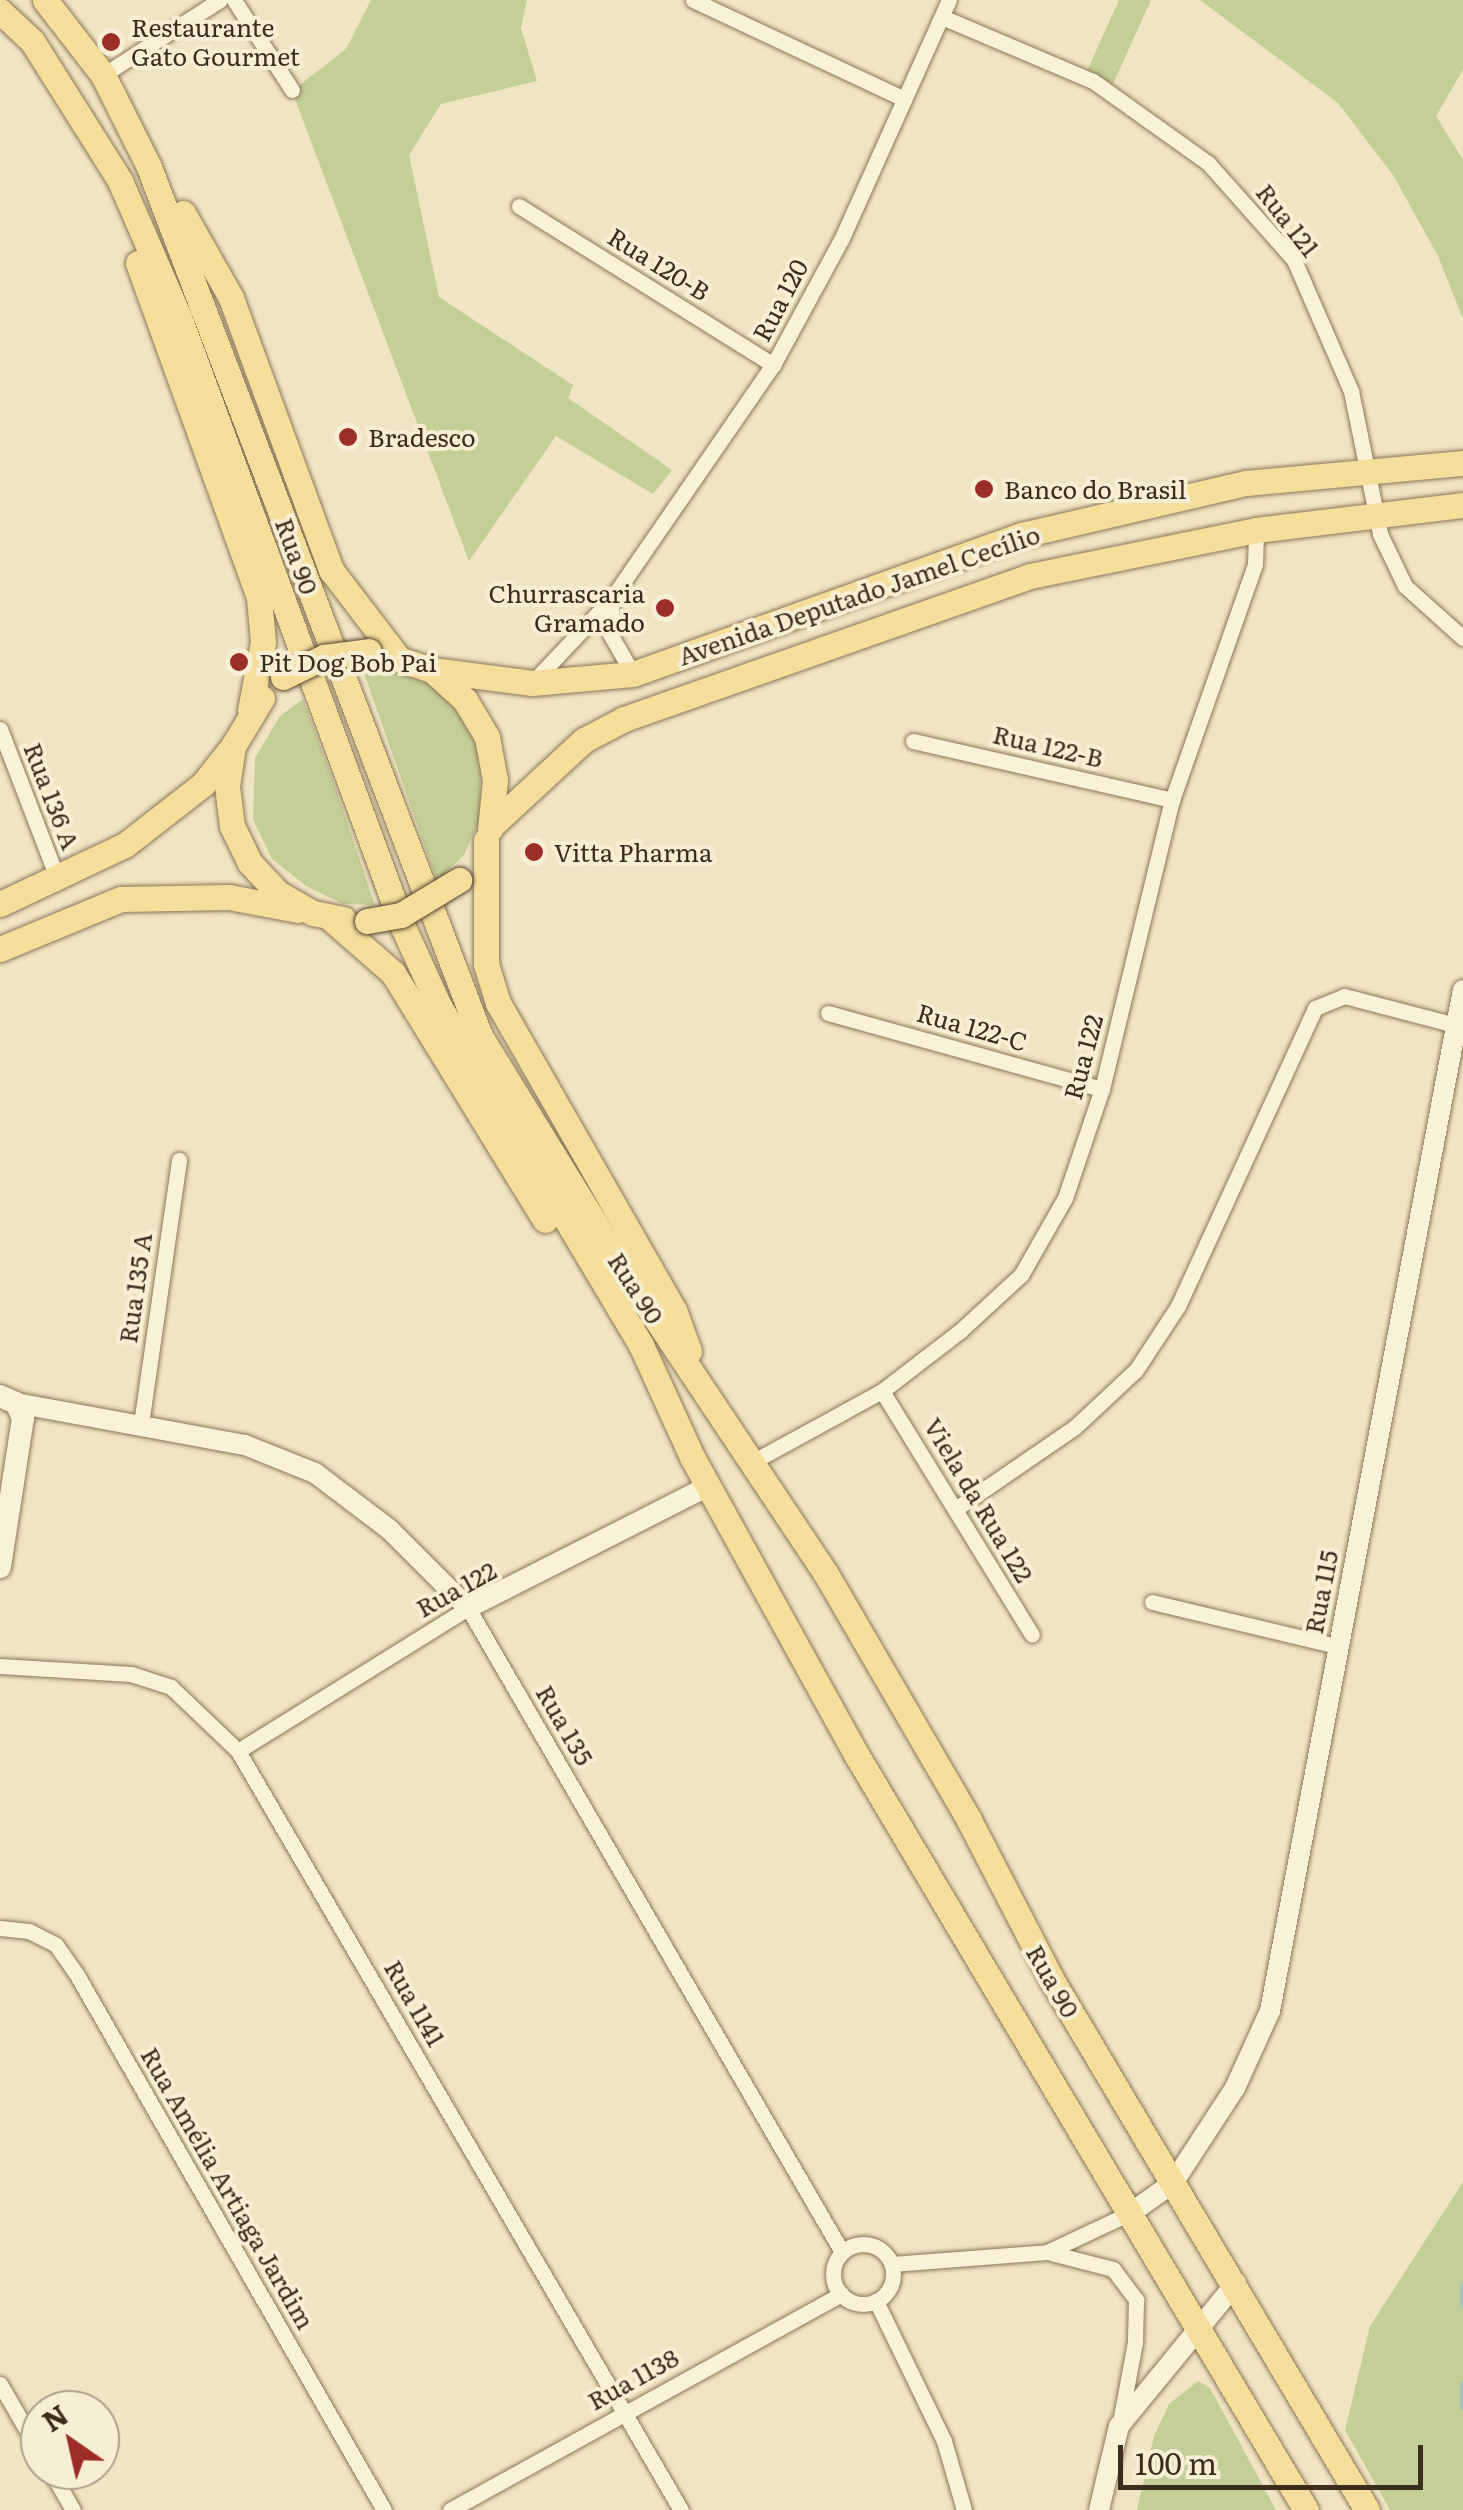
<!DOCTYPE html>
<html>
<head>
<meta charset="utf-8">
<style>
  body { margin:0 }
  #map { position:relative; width:1463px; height:2510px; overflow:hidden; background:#f0e5c3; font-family:Literata,serif }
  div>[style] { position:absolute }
  .green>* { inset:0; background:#c4ce97 }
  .stream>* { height:6px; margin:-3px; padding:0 3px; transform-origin:3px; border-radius:3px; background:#a6c3bc }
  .roads { filter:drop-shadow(0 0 2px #8b7759) drop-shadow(0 0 2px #8b7759) }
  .minor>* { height:15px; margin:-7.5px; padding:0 7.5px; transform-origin:7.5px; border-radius:7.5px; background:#faf2d7 }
  .minor>.ring { margin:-7.5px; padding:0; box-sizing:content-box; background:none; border:15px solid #faf2d7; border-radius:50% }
  .tertiary>* { height:20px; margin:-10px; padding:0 10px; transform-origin:10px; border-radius:10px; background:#faf2d7 }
  .secondary>* { height:22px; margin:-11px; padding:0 11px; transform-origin:11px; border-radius:11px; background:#faf2d7 }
  .primary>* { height:25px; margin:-12.5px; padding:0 12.5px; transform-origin:12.5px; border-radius:12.5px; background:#f4de9a }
  .bridges { filter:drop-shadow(0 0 2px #59442e) drop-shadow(0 0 2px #59442e) }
  .primary-bridge>* { height:25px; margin:-12.5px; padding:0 12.5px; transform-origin:12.5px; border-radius:12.5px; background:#f4de9a }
  .dots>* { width:28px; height:28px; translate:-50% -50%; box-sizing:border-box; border:5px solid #f7efd3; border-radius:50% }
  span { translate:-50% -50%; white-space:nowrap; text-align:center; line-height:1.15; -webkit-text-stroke:8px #f7efd3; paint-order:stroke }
  .poi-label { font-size:25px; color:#3a2d1e }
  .left { translate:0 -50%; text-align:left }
  .right { translate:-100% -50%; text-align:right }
  .street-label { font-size:25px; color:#3a2d1e }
  .north { position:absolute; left:20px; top:2390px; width:100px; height:100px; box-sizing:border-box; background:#f7efd3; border:2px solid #aba18b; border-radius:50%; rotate:326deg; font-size:28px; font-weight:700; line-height:40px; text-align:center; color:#3a2d1e }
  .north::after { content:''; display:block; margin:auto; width:35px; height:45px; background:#9c2e27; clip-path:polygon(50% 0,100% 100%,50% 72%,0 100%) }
  .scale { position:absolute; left:1118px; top:2445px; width:305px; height:45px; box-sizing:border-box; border:5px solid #3a2d1e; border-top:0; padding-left:12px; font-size:30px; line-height:35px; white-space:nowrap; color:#3a2d1e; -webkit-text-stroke:8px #f7efd3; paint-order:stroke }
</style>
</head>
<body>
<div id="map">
  <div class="green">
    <div style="clip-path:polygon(371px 0,527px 0,521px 28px,537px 81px,441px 104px,409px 155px,439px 297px,573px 385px,568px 398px,672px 470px,653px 494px,556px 436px,469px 561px,292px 91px,346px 49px)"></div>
    <div style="clip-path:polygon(1119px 0,1151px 0,1113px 84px,1087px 71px)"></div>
    <div style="clip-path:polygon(1200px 0,1463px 0,1463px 70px,1436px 116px,1463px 160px,1463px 319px,1438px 256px,1393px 175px,1338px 103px)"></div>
    <div style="clip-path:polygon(393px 672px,431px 684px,465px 718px,481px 757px,480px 820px,464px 855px,437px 881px,364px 673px)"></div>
    <div style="clip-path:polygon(303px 699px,334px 783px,375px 905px,343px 904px,306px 886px,272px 859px,253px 820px,255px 758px,280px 716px)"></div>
    <div style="clip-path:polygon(1463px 2182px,1463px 2510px,1390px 2510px,1345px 2430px,1370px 2326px)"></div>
    <div style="clip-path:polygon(1198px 2381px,1210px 2388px,1276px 2510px,1137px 2510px,1154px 2436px,1169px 2404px)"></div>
  </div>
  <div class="stream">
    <div style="left:1463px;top:2286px;width:19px;rotate:90deg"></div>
    <div style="left:1463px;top:2384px;width:23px;rotate:90deg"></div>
  </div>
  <div class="roads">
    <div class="minor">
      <div style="left:234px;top:0;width:107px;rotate:57.2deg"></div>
      <div style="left:693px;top:0;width:233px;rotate:25.1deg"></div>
      <div style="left:942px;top:17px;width:164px;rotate:23deg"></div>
      <div style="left:1093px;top:81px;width:141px;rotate:35.5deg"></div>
      <div style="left:1208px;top:163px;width:130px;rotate:48.4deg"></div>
      <div style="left:1294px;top:260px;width:143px;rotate:66.5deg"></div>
      <div style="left:1351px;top:391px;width:146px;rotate:78.5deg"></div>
      <div style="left:1380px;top:534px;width:58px;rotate:64.3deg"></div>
      <div style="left:1405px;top:586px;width:78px;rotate:41.9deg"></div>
      <div style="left:103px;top:75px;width:139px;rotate:-32.7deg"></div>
      <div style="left:519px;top:206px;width:300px;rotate:32deg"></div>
      <div style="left:612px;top:598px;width:36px;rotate:93deg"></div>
      <div style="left:610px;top:634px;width:46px;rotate:60.1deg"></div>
      <div style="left:532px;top:683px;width:117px;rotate:-46.7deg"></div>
      <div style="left:612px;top:598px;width:283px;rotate:-55.4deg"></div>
      <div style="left:773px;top:365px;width:142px;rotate:-61.5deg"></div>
      <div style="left:841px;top:240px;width:263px;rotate:-65.8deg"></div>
      <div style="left:0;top:729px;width:162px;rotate:69deg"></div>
      <div style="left:913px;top:741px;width:266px;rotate:12.8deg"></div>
      <div style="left:828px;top:1013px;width:284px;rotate:15.5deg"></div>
      <div style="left:882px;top:1391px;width:286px;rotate:58.4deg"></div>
      <div style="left:141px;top:1424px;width:267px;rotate:-81.8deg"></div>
      <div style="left:754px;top:1461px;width:146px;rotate:-28.7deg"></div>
      <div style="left:882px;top:1391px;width:98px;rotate:-37.6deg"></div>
      <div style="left:960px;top:1331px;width:83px;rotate:-42.6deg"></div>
      <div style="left:1021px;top:1275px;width:89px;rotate:-60.3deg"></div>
      <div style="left:1065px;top:1198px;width:115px;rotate:-71.3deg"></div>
      <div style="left:1102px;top:1089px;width:297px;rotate:-76.4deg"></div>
      <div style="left:1172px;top:800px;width:250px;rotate:-70.6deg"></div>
      <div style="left:1255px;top:564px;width:34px;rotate:-88deg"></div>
      <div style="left:957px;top:1508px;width:143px;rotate:-34.5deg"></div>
      <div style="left:1075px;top:1427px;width:83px;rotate:-43.1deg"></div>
      <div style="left:1136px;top:1370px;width:77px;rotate:-56.7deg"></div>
      <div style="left:1178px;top:1306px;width:328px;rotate:-65.3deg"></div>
      <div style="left:1315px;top:1008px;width:31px;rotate:-22deg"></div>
      <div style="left:1344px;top:996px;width:115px;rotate:14.6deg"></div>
      <div style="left:1152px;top:1602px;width:190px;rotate:13.4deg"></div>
      <div style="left:0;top:1666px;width:131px;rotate:3.5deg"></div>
      <div style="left:131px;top:1674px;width:42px;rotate:18deg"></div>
      <div style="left:171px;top:1687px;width:93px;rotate:43.7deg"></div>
      <div style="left:238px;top:1751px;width:879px;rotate:59.73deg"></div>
      <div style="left:238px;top:1751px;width:271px;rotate:-31.9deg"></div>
      <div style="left:468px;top:1608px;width:745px;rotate:59.85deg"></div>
      <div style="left:0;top:1928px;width:29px;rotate:6deg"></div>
      <div style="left:29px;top:1931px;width:30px;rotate:27deg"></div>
      <div style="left:56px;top:1945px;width:37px;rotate:55deg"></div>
      <div style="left:77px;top:1975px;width:617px;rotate:60.15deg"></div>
      <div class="ring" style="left:833px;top:2244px;width:45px;height:45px"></div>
      <div style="left:1051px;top:2253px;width:64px;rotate:14.5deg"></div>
      <div style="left:1113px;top:2269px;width:39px;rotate:53deg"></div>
      <div style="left:1136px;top:2300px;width:42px;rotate:91.4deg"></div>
      <div style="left:1135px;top:2342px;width:81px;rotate:100.6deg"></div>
      <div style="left:892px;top:2264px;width:155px;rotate:-4.4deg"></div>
      <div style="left:1047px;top:2252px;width:94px;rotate:-25.2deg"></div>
      <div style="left:876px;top:2301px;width:156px;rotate:64.1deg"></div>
      <div style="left:944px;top:2441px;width:72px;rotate:73.8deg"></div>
      <div style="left:0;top:2384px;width:80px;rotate:59.9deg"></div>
      <div style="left:50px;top:2470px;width:46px;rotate:60.1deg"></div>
      <div style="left:450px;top:2510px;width:447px;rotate:-28.9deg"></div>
    </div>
    <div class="tertiary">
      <div style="left:16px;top:1403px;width:233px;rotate:10.4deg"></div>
      <div style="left:245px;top:1445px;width:75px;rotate:21.8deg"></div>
      <div style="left:315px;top:1473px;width:94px;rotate:37.2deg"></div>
      <div style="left:390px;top:1530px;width:110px;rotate:45deg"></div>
      <div style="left:468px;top:1608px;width:269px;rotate:-26.9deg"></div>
      <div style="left:1132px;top:2212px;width:50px;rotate:-35.3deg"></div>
      <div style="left:1173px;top:2183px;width:113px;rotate:-56.9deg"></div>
      <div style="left:1235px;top:2088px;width:85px;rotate:-65.6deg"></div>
      <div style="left:1270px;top:2011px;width:1039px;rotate:-79.3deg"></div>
      <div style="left:1099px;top:2510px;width:86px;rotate:-76.6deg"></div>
      <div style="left:1119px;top:2426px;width:185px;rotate:-50.7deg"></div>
    </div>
    <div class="secondary">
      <div style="left:0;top:1396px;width:17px;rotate:24deg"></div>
      <div style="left:16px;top:1403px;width:17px;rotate:65deg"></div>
      <div style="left:23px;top:1418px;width:151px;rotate:98.8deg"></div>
    </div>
    <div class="primary">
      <div style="left:45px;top:0;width:95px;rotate:52.3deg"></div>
      <div style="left:103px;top:75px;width:103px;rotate:63.4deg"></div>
      <div style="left:149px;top:167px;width:930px;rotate:69.15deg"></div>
      <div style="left:480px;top:1036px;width:286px;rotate:58.4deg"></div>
      <div style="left:630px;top:1280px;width:353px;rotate:56.3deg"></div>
      <div style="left:826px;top:1574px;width:285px;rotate:59.8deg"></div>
      <div style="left:969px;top:1820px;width:182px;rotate:62.6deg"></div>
      <div style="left:1053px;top:1982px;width:614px;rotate:59.26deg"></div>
      <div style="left:0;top:11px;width:44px;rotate:43.2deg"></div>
      <div style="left:32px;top:41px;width:165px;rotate:57.8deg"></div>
      <div style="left:120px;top:181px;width:148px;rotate:66.5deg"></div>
      <div style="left:179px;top:317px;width:650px;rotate:69.84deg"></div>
      <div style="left:403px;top:927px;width:87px;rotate:65.5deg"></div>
      <div style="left:439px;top:1006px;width:395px;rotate:59.2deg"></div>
      <div style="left:641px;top:1345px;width:123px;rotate:65.5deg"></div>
      <div style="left:692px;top:1457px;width:339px;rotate:61.1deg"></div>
      <div style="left:856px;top:1754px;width:880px;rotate:59.24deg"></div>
      <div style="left:183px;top:213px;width:98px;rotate:60.5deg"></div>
      <div style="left:231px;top:298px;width:290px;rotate:69.8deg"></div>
      <div style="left:331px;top:570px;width:107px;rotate:52.6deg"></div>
      <div style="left:138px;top:263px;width:356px;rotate:70.1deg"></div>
      <div style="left:259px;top:598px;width:44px;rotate:84.8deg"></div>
      <div style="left:263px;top:642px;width:69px;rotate:100.8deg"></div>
      <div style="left:381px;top:653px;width:54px;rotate:18.4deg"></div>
      <div style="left:432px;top:670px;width:45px;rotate:42.3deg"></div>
      <div style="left:465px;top:700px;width:43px;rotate:59.3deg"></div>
      <div style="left:487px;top:737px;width:44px;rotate:79.5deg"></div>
      <div style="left:495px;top:780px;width:49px;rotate:95.8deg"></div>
      <div style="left:432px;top:670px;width:101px;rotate:7.4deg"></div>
      <div style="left:532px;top:683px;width:101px;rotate:-5.1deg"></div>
      <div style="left:633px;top:674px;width:413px;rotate:-19.7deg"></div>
      <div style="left:1022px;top:535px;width:230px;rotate:-13.1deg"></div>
      <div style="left:1246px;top:483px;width:218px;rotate:-5.3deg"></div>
      <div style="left:262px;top:698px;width:56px;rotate:121.1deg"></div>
      <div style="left:233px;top:746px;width:40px;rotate:98.5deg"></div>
      <div style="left:227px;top:786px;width:40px;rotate:82.9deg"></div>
      <div style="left:232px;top:826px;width:41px;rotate:64.1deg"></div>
      <div style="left:250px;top:863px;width:41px;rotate:47deg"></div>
      <div style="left:278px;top:893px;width:40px;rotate:29.7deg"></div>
      <div style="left:313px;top:913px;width:31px;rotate:11deg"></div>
      <div style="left:491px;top:826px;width:127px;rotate:-42.8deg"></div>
      <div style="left:584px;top:740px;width:45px;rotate:-27.7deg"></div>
      <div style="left:624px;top:719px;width:430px;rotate:-19.4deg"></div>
      <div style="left:1030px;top:576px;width:231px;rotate:-11.5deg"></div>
      <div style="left:1256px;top:530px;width:209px;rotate:-6.9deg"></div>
      <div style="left:486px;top:840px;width:124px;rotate:90deg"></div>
      <div style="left:486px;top:964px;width:41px;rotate:72.9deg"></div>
      <div style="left:498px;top:1003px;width:354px;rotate:60.2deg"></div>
      <div style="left:674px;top:1310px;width:44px;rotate:69.9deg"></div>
      <div style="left:0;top:904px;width:138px;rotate:-25.3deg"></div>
      <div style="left:125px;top:845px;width:99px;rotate:-38deg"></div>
      <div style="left:203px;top:784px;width:43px;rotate:-51.5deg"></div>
      <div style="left:329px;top:917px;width:85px;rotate:41.2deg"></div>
      <div style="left:393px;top:973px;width:290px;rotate:58.4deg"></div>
      <div style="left:0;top:949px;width:131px;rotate:-22.5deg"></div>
      <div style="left:121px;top:899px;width:108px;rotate:-1.1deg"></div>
      <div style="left:229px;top:897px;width:70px;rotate:10.7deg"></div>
    </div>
  </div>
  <div class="bridges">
    <div class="primary-bridge">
      <div style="left:283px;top:677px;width:46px;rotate:-26deg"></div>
      <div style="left:324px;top:657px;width:45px;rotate:-7.6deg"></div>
      <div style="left:367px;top:921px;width:35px;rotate:-10deg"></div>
      <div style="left:401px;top:915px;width:68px;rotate:-31.1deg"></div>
    </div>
  </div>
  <div class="dots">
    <div style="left:111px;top:42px;background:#9c2e27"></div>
    <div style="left:348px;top:437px;background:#9c2e27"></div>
    <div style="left:984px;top:489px;background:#9c2e27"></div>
    <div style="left:665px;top:608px;background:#9c2e27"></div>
    <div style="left:239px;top:662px;background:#9c2e27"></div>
    <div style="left:534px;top:852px;background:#9c2e27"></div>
  </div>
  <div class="poi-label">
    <span class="left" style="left:131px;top:42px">Restaurante<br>Gato Gourmet</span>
    <span class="left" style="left:368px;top:437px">Bradesco</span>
    <span class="left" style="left:1004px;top:489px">Banco do Brasil</span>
    <span class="right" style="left:645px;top:608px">Churrascaria<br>Gramado</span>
    <span class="left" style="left:259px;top:662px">Pit Dog Bob Pai</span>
    <span class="left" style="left:554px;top:852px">Vitta Pharma</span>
  </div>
  <div class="street-label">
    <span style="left:1288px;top:220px;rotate:52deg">Rua 121</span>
    <span style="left:659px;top:264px;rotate:32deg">Rua 120-B</span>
    <span style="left:780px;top:300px;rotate:-62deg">Rua 120</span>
    <span style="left:297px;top:556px;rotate:70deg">Rua 90</span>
    <span style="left:859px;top:595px;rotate:-19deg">Avenida Deputado Jamel Cecílio</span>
    <span style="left:1048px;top:746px;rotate:13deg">Rua 122-B</span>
    <span style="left:52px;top:796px;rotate:69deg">Rua 136 A</span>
    <span style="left:972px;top:1027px;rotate:16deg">Rua 122-C</span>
    <span style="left:1083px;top:1057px;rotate:-75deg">Rua 122</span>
    <span style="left:135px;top:1288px;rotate:-82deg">Rua 135 A</span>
    <span style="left:636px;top:1288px;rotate:57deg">Rua 90</span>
    <span style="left:979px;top:1500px;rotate:59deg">Viela da Rua 122</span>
    <span style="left:456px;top:1589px;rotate:-29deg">Rua 122</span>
    <span style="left:1321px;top:1592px;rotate:-79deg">Rua 115</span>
    <span style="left:565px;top:1725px;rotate:60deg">Rua 135</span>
    <span style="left:1053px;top:1981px;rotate:60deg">Rua 90</span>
    <span style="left:415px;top:2003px;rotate:60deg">Rua 1141</span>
    <span style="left:228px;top:2188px;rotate:60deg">Rua Amélia Artiaga Jardim</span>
    <span style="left:633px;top:2379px;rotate:-29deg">Rua 1138</span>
  </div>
  <div class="north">N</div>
  <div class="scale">100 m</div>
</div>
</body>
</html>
